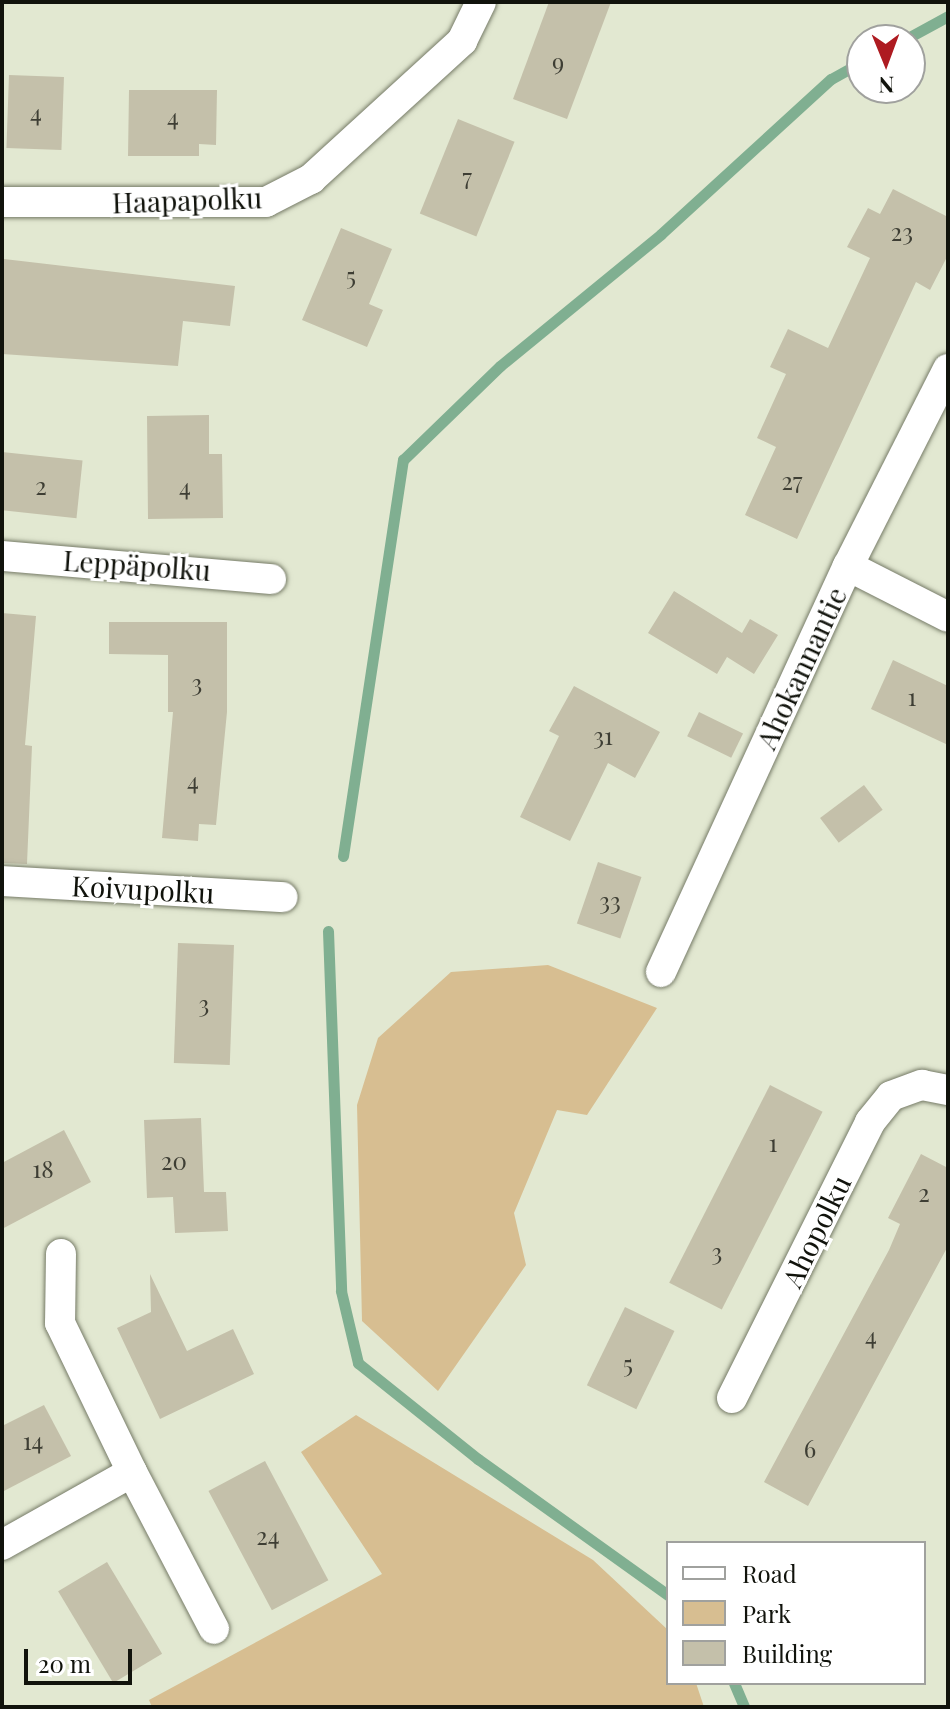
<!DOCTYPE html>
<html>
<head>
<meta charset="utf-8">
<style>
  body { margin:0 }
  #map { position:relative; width:950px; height:1709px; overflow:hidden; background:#e2e8d1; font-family:"Playfair Display",serif }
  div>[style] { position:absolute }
  .green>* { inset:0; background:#d7be91 }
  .stream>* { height:11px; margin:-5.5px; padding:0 5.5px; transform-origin:5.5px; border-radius:5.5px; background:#80af91 }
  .building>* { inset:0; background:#c4c0aa; transform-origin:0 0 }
  .roads { filter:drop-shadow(0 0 2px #767b67) drop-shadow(0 0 2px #767b67) }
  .minor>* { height:30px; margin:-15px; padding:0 15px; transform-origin:15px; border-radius:15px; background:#fff }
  span { translate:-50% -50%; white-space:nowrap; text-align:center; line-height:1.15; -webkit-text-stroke:6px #fff; paint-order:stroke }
  .number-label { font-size:24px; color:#3e3e34 }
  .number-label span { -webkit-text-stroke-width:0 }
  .street-label { font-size:28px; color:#11130c }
  .frame { position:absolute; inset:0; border:4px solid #11130c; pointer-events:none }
  .legend { position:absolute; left:666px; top:1541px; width:260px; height:144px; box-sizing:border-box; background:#fff; border:2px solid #a0a19e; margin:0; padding:10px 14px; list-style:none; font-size:24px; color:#11130c }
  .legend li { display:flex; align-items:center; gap:16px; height:40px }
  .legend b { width:40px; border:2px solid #a0a19e }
  .north { position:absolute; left:846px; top:24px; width:80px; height:80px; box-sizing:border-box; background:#fff; border:2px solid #a0a19e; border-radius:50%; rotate:179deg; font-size:22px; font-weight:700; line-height:32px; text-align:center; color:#11130c }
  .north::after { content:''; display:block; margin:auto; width:28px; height:36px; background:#ae1b21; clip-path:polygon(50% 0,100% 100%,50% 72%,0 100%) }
  .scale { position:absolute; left:24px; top:1649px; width:108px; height:36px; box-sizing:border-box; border:4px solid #11130c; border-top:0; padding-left:10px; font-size:24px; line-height:28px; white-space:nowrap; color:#11130c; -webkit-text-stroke:6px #fff; paint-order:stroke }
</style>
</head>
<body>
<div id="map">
  <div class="green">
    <div style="clip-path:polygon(548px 965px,657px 1008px,587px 1115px,557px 1110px,514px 1213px,526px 1265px,438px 1391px,362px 1321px,357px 1105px,378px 1038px,451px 972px)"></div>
    <div style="clip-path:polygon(356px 1415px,593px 1560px,668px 1630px,668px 1683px,696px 1683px,704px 1707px,152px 1707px,149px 1700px,382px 1574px,301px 1452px)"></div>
  </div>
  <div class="stream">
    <div style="left:904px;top:40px;width:50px;rotate:-28.6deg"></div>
    <div style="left:343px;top:856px;width:401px;rotate:-81.4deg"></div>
    <div style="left:403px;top:460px;width:135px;rotate:-44.1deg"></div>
    <div style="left:500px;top:366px;width:208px;rotate:-39.3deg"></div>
    <div style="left:661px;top:234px;width:230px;rotate:-42.4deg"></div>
    <div style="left:831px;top:79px;width:35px;rotate:-29deg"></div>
    <div style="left:328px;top:931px;width:360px;rotate:87.9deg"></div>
    <div style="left:341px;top:1291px;width:74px;rotate:76.7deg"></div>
    <div style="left:358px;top:1363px;width:154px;rotate:38.7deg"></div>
    <div style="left:478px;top:1459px;width:234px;rotate:35.6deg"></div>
    <div style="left:734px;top:1683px;width:26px;rotate:67deg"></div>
  </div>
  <div class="building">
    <div style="clip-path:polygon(549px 2px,611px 2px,567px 119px,513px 99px)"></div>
    <div style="left:9px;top:75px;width:55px;height:73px;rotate:2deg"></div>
    <div style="clip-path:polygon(129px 90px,217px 90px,216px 145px,199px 144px,199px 156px,128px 156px)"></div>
    <div style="left:458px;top:119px;width:61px;height:102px;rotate:22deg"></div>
    <div style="clip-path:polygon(893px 189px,948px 217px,948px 255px,930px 290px,916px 282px,797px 539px,745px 515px,776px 447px,757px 438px,786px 374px,770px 367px,788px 329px,828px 348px,870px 258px,847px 247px,868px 208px,880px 214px)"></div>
    <div style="clip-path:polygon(341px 228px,392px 249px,369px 304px,383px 310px,367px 347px,302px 320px)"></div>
    <div style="clip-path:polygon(4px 259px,235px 286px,230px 326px,183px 321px,178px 366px,2px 354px)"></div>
    <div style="clip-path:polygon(209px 415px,209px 454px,222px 454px,223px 518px,148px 519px,147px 416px)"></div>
    <div style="left:2px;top:452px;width:81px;height:58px;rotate:6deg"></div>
    <div style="clip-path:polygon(674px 591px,742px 633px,750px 619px,778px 635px,754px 674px,727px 657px,717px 674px,648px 633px)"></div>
    <div style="clip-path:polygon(2px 613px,36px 616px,25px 745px,32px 746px,27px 864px,2px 863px)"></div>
    <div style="clip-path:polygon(109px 622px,227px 622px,227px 712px,216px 825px,199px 824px,198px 841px,162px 838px,173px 712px,168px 712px,168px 655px,109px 654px)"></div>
    <div style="clip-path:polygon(893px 660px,948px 686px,948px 745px,871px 709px)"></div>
    <div style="clip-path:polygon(574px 686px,660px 732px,635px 778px,608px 763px,570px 841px,520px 817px,559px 736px,549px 731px)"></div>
    <div style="left:699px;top:712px;width:49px;height:27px;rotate:26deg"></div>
    <div style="left:864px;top:785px;width:31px;height:55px;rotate:53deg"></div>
    <div style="left:598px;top:862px;width:46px;height:65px;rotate:19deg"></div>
    <div style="left:178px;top:943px;width:56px;height:120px;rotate:2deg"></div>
    <div style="left:770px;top:1085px;width:59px;height:222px;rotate:27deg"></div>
    <div style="clip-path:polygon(201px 1118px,204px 1192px,226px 1192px,228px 1231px,175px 1233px,173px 1197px,147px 1198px,144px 1120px)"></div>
    <div style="clip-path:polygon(64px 1130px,91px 1182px,2px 1229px,2px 1163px)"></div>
    <div style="clip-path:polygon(921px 1154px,948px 1168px,948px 1246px,808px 1506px,764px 1482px,889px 1250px,900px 1224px,888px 1218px)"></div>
    <div style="clip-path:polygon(150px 1274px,187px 1351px,233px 1329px,254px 1374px,160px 1419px,117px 1328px,151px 1312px)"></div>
    <div style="left:625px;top:1307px;width:55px;height:87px;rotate:26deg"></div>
    <div style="clip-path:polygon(44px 1405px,71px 1456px,2px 1492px,2px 1426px)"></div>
    <div style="left:265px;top:1461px;width:135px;height:64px;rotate:62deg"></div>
    <div style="left:107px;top:1562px;width:107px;height:57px;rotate:59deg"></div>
  </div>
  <div class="roads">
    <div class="minor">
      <div style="left:2px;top:202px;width:264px"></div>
      <div style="left:266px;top:202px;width:51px;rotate:-27.1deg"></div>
      <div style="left:311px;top:179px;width:205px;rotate:-42.4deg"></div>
      <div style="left:462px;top:41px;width:43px;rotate:-64deg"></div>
      <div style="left:2px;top:556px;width:270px;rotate:4.9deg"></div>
      <div style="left:848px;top:566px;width:112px;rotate:27deg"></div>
      <div style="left:2px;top:881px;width:281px;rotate:3.3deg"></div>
      <div style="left:661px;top:972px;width:447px;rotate:-65.3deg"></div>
      <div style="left:848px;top:566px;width:221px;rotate:-63.1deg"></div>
      <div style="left:61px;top:1254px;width:69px;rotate:90.8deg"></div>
      <div style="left:60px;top:1323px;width:165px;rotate:64.2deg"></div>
      <div style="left:732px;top:1398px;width:309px;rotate:-63.4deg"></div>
      <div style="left:870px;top:1122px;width:33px;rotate:-51deg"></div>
      <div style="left:891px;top:1096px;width:33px;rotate:-20deg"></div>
      <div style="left:922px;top:1085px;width:26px;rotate:11deg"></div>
      <div style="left:2px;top:1545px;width:149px;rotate:-29.3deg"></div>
      <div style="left:132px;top:1472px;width:177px;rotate:62.4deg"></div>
    </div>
  </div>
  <div class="number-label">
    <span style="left:558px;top:62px">9</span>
    <span style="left:36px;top:113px">4</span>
    <span style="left:173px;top:117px">4</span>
    <span style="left:467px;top:177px">7</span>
    <span style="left:902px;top:232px">23</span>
    <span style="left:351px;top:276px">5</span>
    <span style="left:792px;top:481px">27</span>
    <span style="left:41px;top:486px">2</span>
    <span style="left:185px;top:487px">4</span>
    <span style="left:197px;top:683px">3</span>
    <span style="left:912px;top:697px">1</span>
    <span style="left:603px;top:736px">31</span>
    <span style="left:193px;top:781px">4</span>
    <span style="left:610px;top:901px">33</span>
    <span style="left:204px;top:1004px">3</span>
    <span style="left:773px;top:1143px">1</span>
    <span style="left:174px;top:1161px">20</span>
    <span style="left:43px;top:1169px">18</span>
    <span style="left:924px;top:1193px">2</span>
    <span style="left:717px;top:1252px">3</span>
    <span style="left:871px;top:1336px">4</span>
    <span style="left:628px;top:1364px">5</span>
    <span style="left:33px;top:1441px">14</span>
    <span style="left:810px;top:1449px">6</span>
    <span style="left:268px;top:1536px">24</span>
  </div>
  <div class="street-label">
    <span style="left:187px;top:200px;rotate:-2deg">Haapapolku</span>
    <span style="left:137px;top:565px;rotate:4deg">Leppäpolku</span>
    <span style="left:801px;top:668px;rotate:-65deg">Ahokannantie</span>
    <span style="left:143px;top:889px;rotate:3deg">Koivupolku</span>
    <span style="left:816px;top:1231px;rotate:-64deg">Ahopolku</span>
  </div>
  <div class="frame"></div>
  <ul class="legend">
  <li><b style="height:10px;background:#fff"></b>Road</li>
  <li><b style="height:22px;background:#d7be91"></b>Park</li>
  <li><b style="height:22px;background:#c4c0aa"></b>Building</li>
  </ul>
  <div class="north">N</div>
  <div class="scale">20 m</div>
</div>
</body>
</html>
